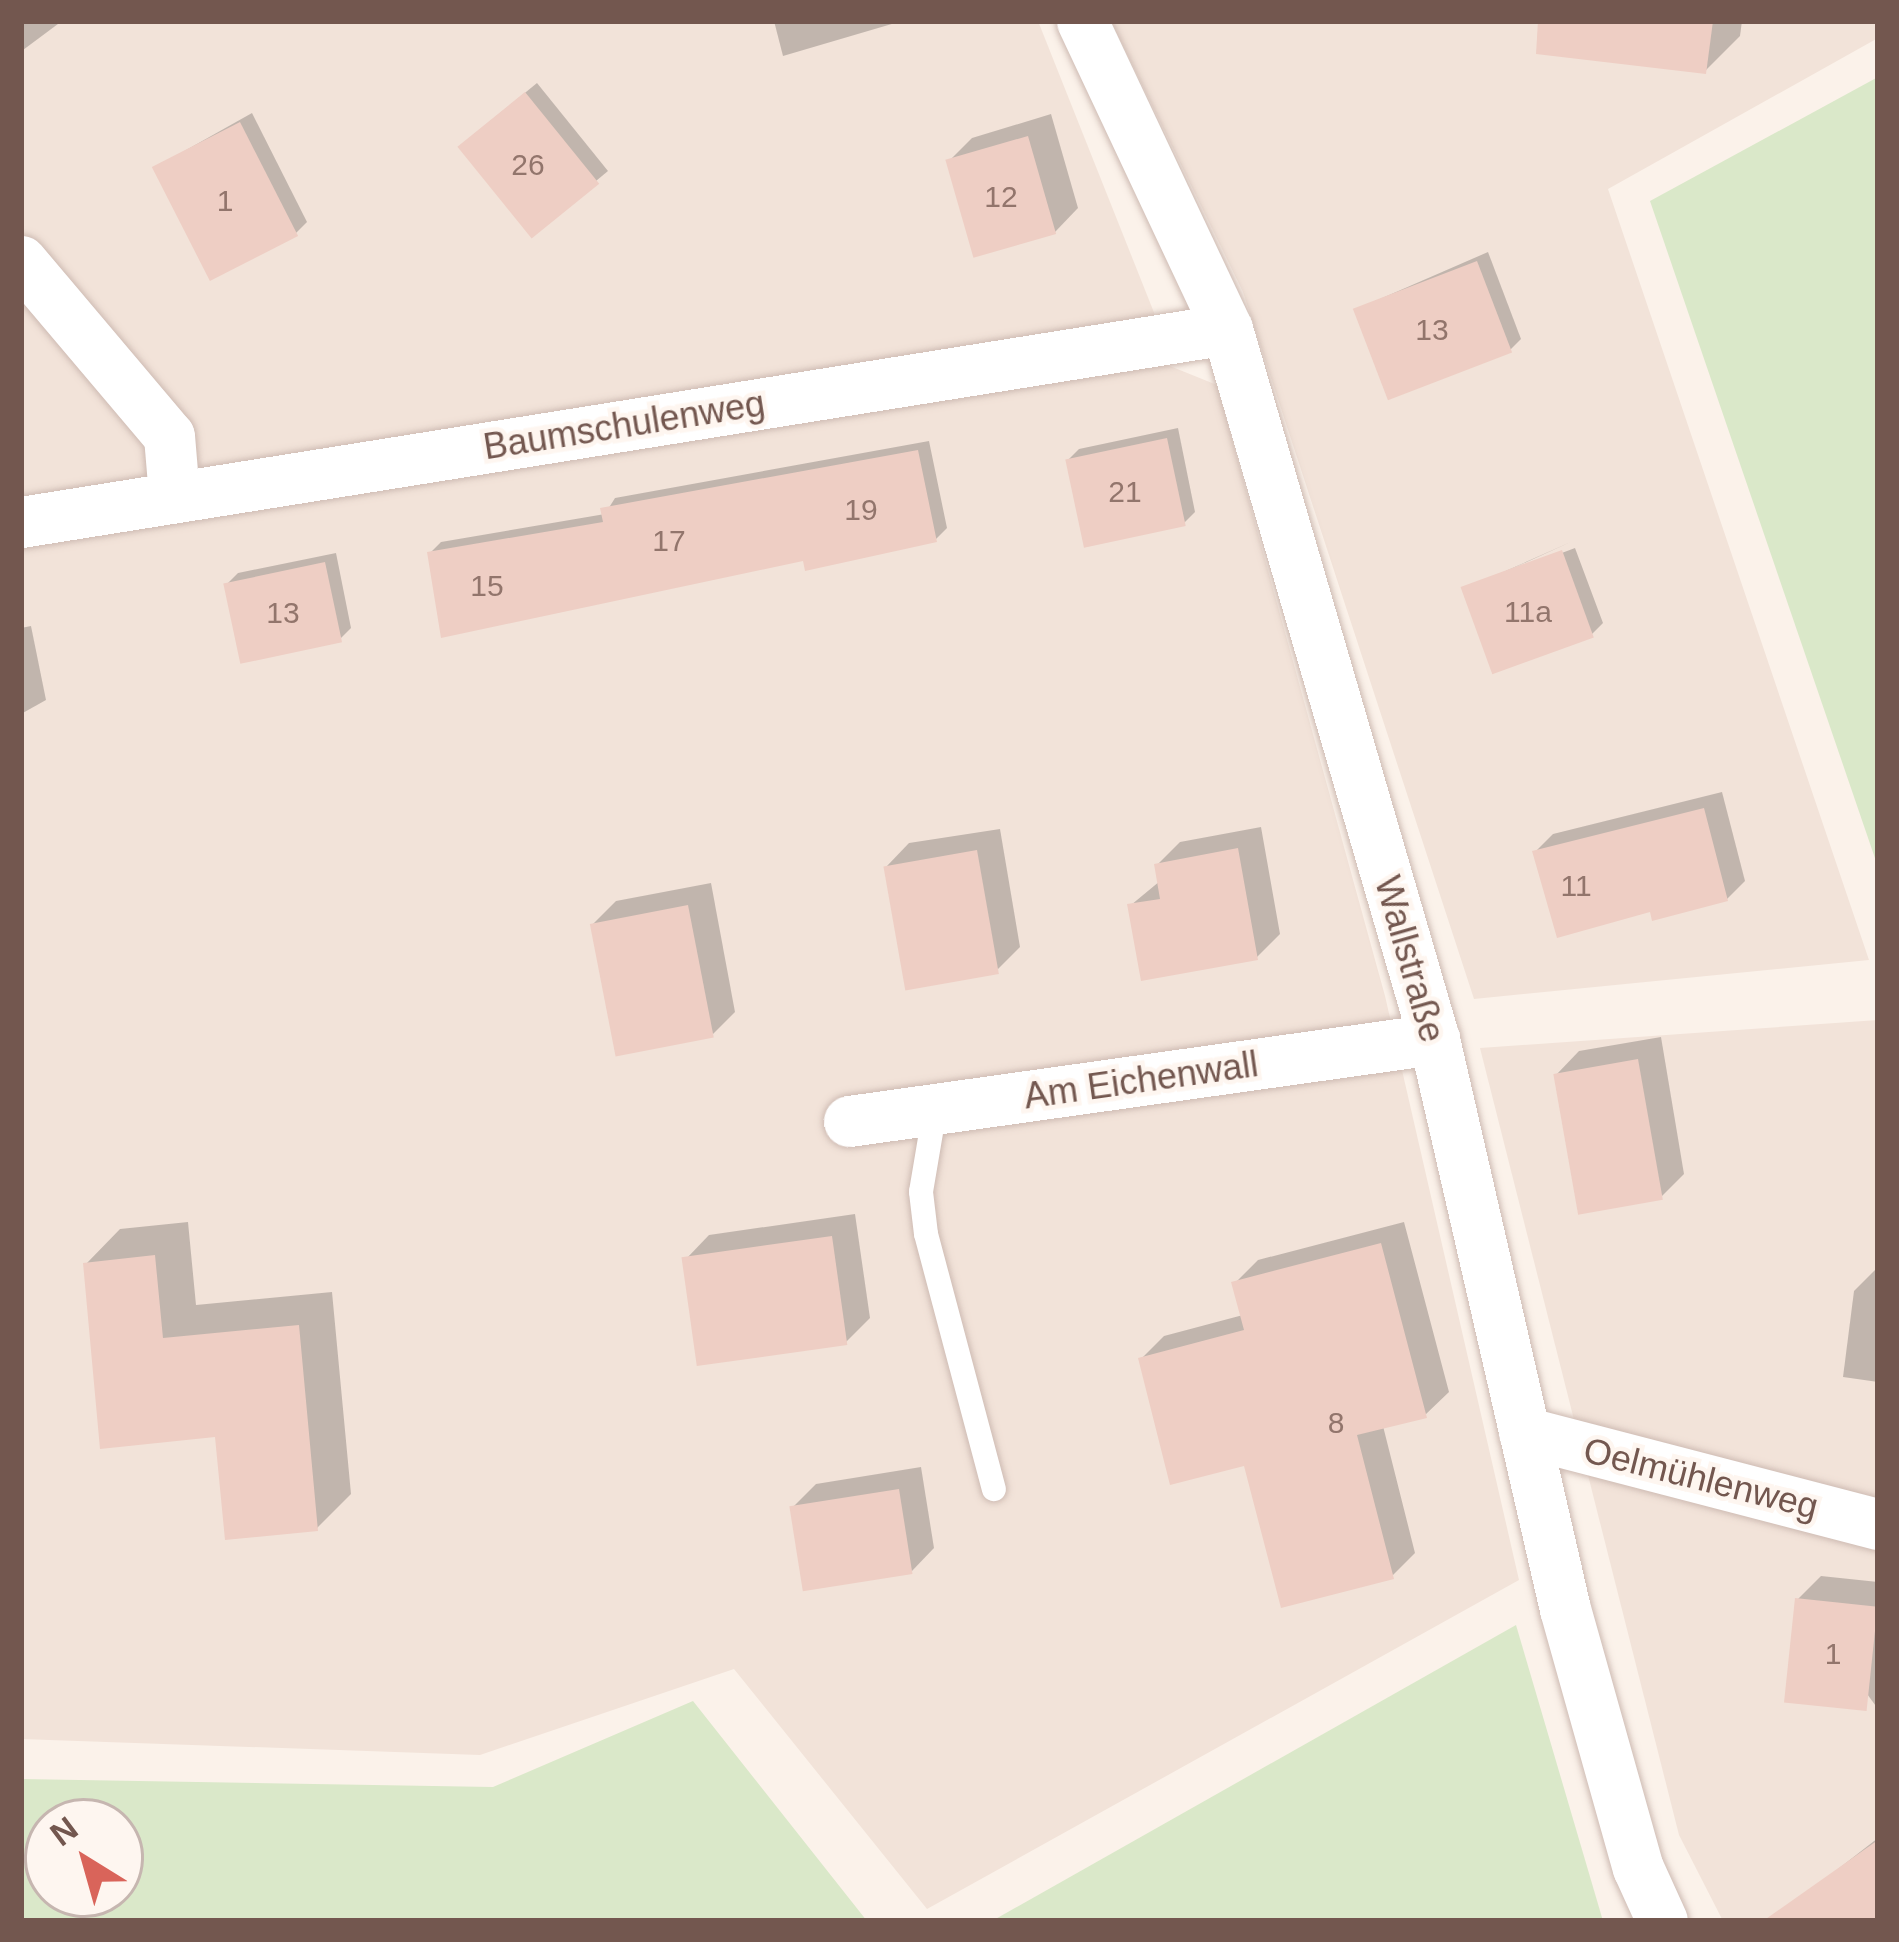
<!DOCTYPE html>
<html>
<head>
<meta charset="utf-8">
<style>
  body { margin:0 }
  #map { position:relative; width:1899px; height:1942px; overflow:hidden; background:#fbf2ea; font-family:Arial,sans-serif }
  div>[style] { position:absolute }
  .residential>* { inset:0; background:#f2e3d9 }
  .green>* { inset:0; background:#dae8c9 }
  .shadow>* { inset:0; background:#0003 }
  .building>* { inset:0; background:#eecec4; transform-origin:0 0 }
  .roads { filter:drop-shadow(0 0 3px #cebbb3) drop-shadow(0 0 3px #cebbb3) }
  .lane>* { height:24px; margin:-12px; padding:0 12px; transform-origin:12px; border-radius:12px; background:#fff }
  .street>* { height:51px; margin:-25.5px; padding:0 25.5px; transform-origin:25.5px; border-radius:25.5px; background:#fff }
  span { translate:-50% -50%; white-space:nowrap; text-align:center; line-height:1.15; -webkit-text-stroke:9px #fef6f0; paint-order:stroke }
  .number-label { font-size:30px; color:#92756c }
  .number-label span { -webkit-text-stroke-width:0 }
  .street-label { font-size:36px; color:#73574f }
  .frame { position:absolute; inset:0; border:24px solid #73574f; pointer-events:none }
  .north { position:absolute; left:24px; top:1798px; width:120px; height:120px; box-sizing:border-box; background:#fef6f0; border:3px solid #c6b6b0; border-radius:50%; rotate:323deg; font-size:33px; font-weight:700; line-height:48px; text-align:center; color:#73574f }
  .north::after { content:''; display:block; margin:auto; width:42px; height:54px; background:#d9645a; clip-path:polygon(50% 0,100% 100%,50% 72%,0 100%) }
</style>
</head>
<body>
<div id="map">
  <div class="residential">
    <div style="clip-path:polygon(21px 21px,1038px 21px,1155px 315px,21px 506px)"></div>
    <div style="clip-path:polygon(1111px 21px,1878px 21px,1878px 38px,1608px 189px,1869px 960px,1474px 999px,1243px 292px)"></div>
    <div style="clip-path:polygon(1155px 360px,1217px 385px,1385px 996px,1519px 1580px,927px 1909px,734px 1669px,480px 1755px,21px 1739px,21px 548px)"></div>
    <div style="clip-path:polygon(1878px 1020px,1878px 1921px,1723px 1921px,1679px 1835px,1480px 1048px)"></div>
  </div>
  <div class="green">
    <div style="clip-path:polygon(1878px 77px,1878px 867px,1650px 201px)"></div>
    <div style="clip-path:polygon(1516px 1625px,1603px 1921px,992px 1921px)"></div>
    <div style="clip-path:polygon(evenodd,693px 1701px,867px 1921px,21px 1921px,21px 1779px,493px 1787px,693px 1701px,48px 1822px,120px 1822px,120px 1894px,48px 1894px,48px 1822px)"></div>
  </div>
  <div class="shadow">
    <div style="clip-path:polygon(21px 21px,62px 21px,23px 50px)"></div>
    <div style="clip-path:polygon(774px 21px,902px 21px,783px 56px)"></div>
    <div style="clip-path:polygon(1625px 21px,1742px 21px,1740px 36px,1705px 71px)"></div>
    <div style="clip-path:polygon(537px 83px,608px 171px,531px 235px,472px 136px)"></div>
    <div style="clip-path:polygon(252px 113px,307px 222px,296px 233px,156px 167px)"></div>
    <div style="clip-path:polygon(1051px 114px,1078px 208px,1055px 232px,949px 161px,972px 138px)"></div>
    <div style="clip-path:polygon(1488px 252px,1521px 339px,1510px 350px,1357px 309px)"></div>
    <div style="clip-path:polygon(1178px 428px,1195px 512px,1184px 523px,1068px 460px,1079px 449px)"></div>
    <div style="clip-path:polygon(929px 441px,947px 528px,936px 539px,805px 557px,430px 553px,441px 542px,605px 514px,615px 498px)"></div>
    <div style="clip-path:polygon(1573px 541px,1474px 586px,1575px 548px,1603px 623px,1592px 634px,1465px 589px)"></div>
    <div style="clip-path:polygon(336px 553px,351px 628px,340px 639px,227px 584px,238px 573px)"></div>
    <div style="clip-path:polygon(31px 626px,46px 700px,21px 714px,21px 628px)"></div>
    <div style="clip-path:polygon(1722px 792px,1745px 881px,1727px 899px,1652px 908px,1535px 852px,1553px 834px)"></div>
    <div style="clip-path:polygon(1261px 827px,1280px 934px,1256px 958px,1131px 905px,1160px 881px,1157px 865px,1180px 842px)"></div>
    <div style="clip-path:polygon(1000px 829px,1020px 947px,996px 971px,886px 867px,909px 843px)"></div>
    <div style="clip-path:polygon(711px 883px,735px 1012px,712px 1035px,593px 924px,616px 901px)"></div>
    <div style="clip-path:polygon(1661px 1037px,1684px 1174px,1661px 1197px,1556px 1075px,1579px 1051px)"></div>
    <div style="clip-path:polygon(855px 1214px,870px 1318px,846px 1342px,686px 1259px,709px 1235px)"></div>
    <div style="clip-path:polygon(188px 1222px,196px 1305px,332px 1292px,351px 1494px,317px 1528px,218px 1434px,86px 1264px,120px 1229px)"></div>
    <div style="clip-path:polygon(1404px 1222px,1449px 1392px,1425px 1415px,1383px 1426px,1415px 1553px,1392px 1576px,1246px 1462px,1141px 1359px,1164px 1336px,1243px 1315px,1235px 1283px,1258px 1260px)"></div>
    <div style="clip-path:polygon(1877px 1268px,1878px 1382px,1843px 1377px,1854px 1291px)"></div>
    <div style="clip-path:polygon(921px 1467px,934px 1548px,911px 1572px,792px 1508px,816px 1484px)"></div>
    <div style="clip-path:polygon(1821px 1576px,1878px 1582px,1878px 1709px,1798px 1599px)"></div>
    <div style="clip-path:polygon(1878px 1838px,1878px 1921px,1818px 1921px,1802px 1897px)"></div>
  </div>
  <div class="building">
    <div style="clip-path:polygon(1538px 21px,1713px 21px,1706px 74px,1536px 54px)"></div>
    <div style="left:525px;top:92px;width:118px;height:87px;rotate:51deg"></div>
    <div style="left:240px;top:122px;width:128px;height:99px;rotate:63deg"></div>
    <div style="left:1028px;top:136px;width:102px;height:86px;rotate:74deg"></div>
    <div style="left:1477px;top:261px;width:98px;height:133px;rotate:69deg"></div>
    <div style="left:1167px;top:438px;width:90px;height:104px;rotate:78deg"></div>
    <div style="clip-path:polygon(918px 450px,937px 542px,805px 571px,803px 561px,441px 638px,427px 552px,603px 522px,600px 508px)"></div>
    <div style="left:1562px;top:550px;width:93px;height:108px;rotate:70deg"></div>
    <div style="left:325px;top:562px;width:82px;height:104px;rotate:78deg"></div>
    <div style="clip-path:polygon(1704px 808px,1728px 901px,1652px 921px,1650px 912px,1557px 938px,1532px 851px)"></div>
    <div style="clip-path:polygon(1238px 848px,1258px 960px,1141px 981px,1127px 904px,1160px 899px,1154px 864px)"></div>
    <div style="left:977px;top:850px;width:126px;height:95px;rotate:80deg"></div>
    <div style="left:688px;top:905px;width:135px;height:100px;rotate:79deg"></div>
    <div style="left:1638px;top:1059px;width:143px;height:86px;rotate:80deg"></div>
    <div style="left:832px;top:1236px;width:110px;height:152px;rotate:82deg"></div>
    <div style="clip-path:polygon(1381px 1243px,1427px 1418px,1357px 1435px,1394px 1579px,1281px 1608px,1244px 1466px,1170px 1485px,1138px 1358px,1244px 1330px,1231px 1282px)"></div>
    <div style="clip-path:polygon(155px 1255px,163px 1338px,299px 1325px,318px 1531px,225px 1540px,215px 1437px,100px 1449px,83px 1263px)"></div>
    <div style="left:899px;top:1489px;width:86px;height:111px;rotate:81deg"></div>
    <div style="left:1795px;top:1598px;width:83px;height:105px;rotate:6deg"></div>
    <div style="clip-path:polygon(1878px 1840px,1878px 1921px,1763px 1921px)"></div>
  </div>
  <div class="roads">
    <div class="lane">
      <div style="left:935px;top:1109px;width:84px;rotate:99.6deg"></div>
      <div style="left:921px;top:1192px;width:42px;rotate:83.2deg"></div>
      <div style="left:926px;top:1234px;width:264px;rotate:75.1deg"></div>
    </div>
    <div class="street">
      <div style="left:1082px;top:21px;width:340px;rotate:64.8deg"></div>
      <div style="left:1227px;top:329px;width:740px;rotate:73.75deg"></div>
      <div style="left:1434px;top:1039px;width:585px;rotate:77.06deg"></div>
      <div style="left:1565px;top:1609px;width:269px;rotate:74.3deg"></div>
      <div style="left:1638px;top:1868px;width:58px;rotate:65.6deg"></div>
      <div style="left:21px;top:261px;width:229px;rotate:49.8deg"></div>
      <div style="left:169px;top:436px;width:60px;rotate:85.2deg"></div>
      <div style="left:21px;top:522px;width:1221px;rotate:-9.09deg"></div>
      <div style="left:849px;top:1121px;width:591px;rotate:-7.98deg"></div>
      <div style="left:1524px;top:1432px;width:366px;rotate:14.6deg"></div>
    </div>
  </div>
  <div class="number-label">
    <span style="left:528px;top:165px">26</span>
    <span style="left:1001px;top:197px">12</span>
    <span style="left:225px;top:201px">1</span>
    <span style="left:1432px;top:330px">13</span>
    <span style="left:1125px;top:492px">21</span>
    <span style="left:861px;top:510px">19</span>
    <span style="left:669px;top:541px">17</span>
    <span style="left:487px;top:586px">15</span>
    <span style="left:1528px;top:612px">11a</span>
    <span style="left:283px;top:613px">13</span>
    <span style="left:1576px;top:886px">11</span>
    <span style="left:1336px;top:1423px">8</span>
    <span style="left:1833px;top:1654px">1</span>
  </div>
  <div class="street-label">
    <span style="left:624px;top:425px;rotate:-9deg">Baumschulenweg</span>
    <span style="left:1410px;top:959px;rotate:74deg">Wallstraße</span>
    <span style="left:1141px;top:1080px;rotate:-8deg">Am Eichenwall</span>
    <span style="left:1701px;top:1478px;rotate:14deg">Oelmühlenweg</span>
  </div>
  <div class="frame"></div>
  <div class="north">N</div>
</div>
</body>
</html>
